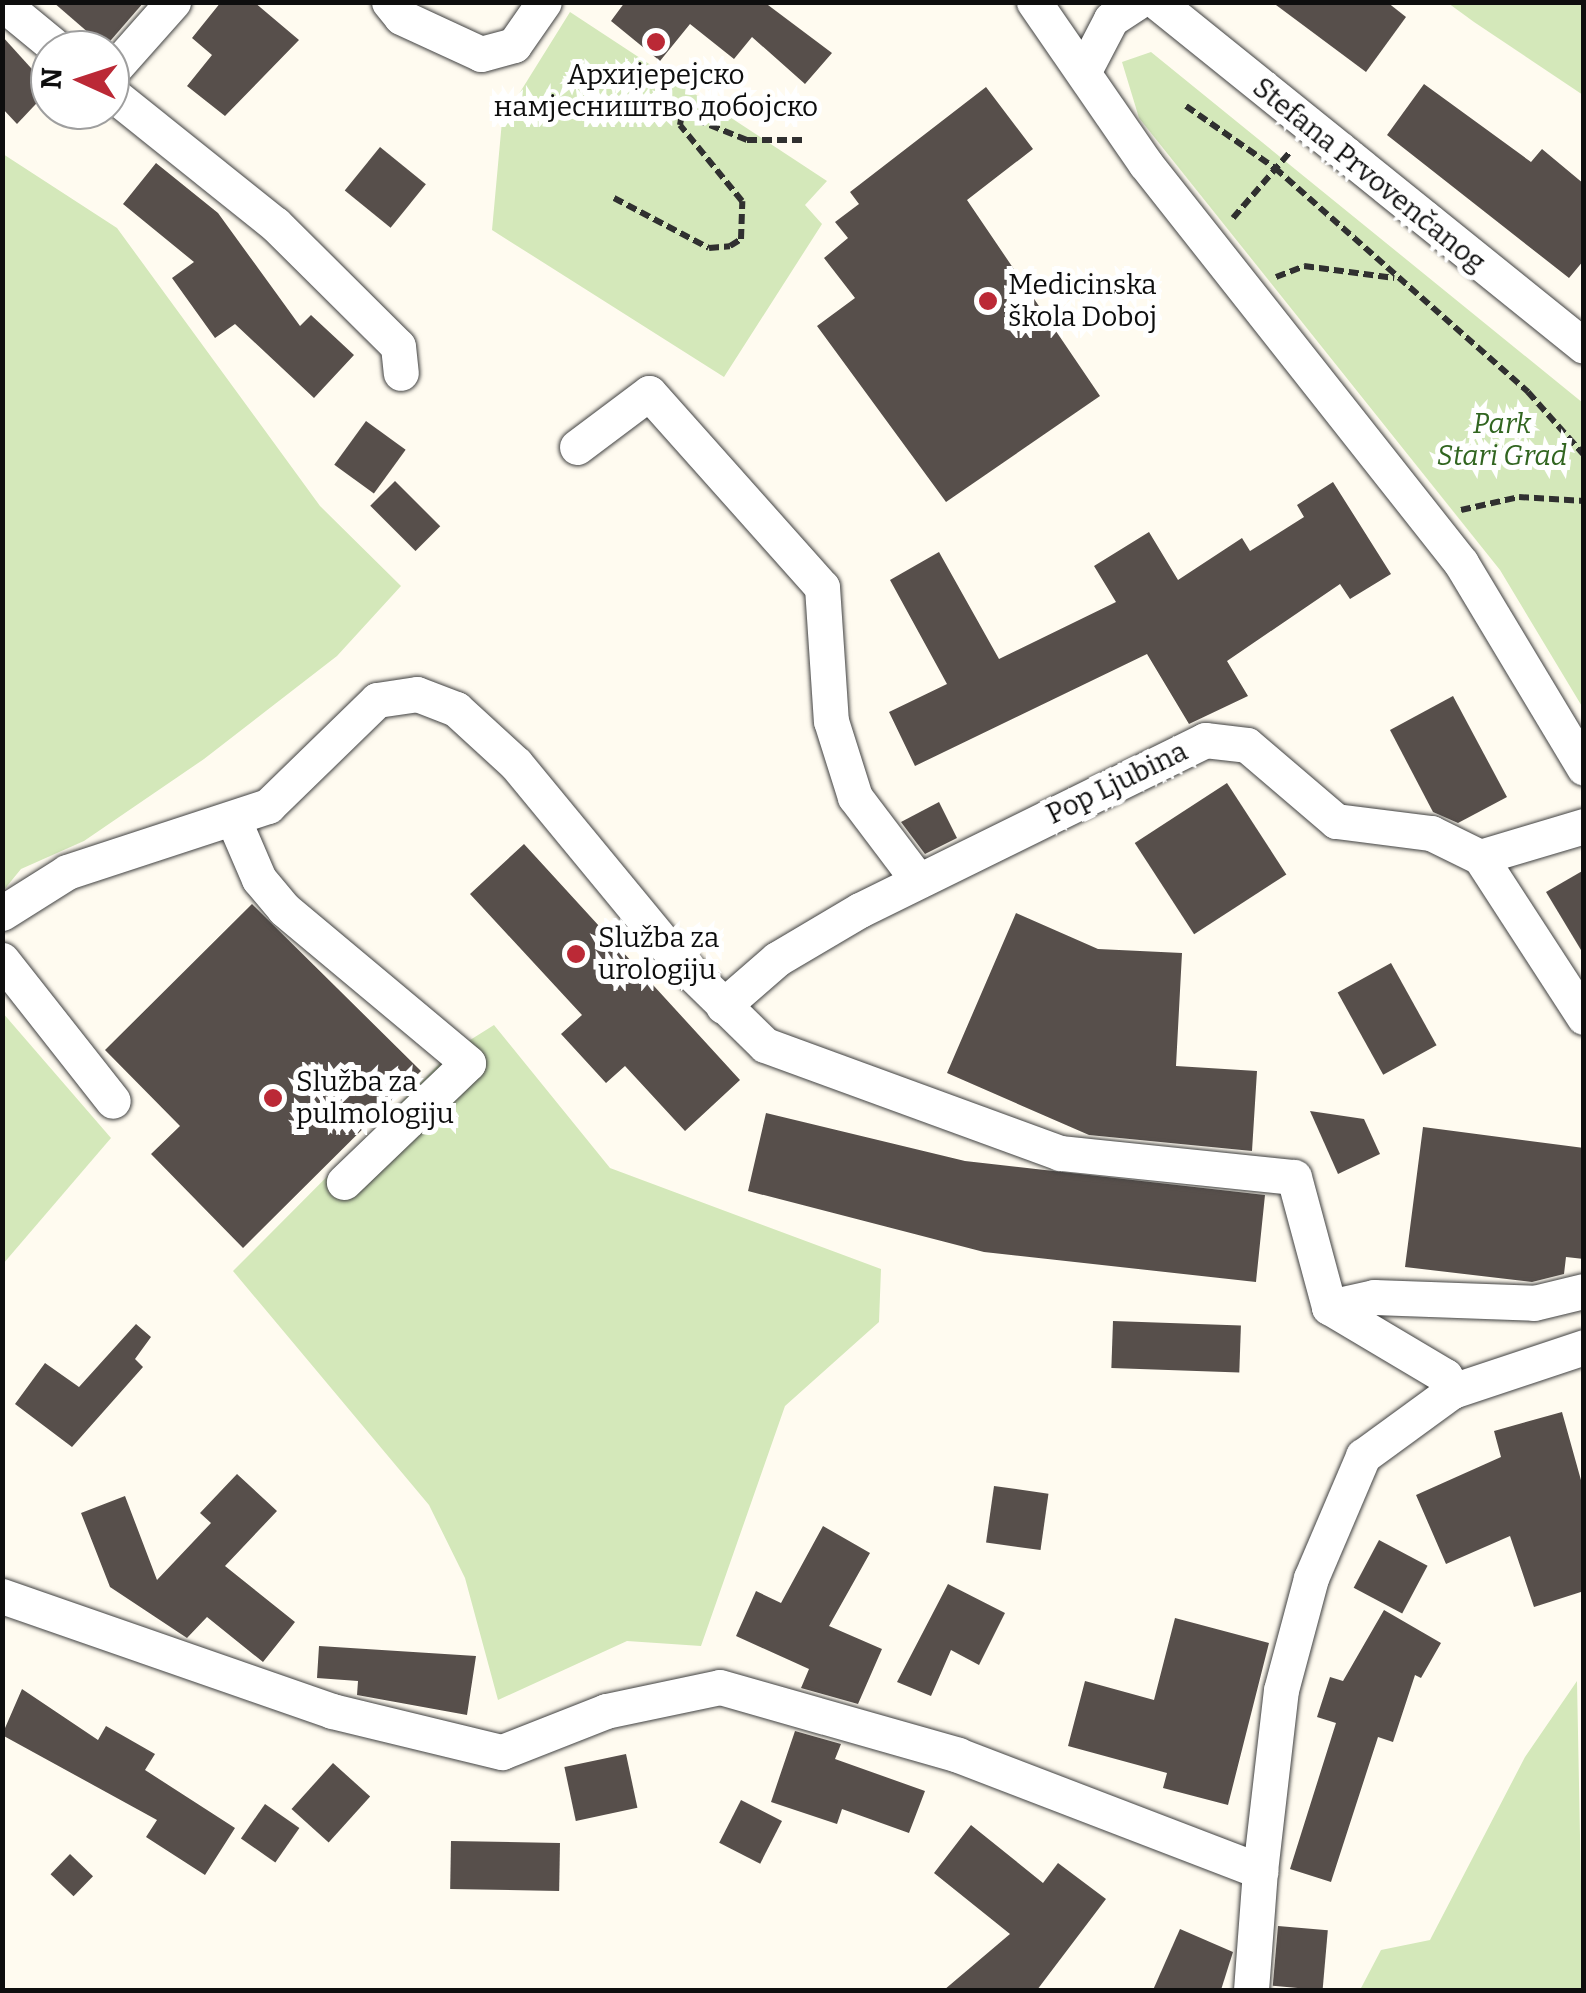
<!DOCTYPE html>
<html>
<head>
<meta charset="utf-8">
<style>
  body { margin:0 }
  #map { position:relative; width:1586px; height:1993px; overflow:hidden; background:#fffbf0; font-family:Bitter,serif }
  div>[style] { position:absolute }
  .green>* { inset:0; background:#d4e8ba }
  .building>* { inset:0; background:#574f4b; transform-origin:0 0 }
  .path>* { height:6px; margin-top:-3px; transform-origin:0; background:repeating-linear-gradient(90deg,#303030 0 10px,transparent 0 15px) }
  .roads { filter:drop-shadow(0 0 2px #414141) drop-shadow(0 0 2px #414141) }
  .minor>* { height:35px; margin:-17.5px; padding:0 17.5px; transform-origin:17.5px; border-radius:17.5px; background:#fff }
  .dots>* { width:28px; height:28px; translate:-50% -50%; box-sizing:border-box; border:5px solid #fff; border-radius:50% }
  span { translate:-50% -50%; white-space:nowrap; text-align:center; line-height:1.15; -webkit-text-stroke:10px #fff; paint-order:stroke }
  .poi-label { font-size:28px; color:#0e0e0e }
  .left { translate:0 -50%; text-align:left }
  .street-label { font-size:28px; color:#0e0e0e }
  .park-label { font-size:28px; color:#316520; font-style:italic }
  .frame { position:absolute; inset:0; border:5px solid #0e0e0e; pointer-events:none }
  .north { position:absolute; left:30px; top:30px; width:100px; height:100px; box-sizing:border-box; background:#fff; border:2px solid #9f9f9f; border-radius:50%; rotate:273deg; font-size:28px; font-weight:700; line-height:40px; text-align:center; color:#0e0e0e }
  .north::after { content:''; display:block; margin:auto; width:35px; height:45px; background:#bb2936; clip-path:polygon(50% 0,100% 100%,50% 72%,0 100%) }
</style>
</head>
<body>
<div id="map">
  <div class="green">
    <div style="clip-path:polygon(1448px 3px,1583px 3px,1583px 95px,1474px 22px)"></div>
    <div style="clip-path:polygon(570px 12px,827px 181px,805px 205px,822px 224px,724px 377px,492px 230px,502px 121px)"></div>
    <div style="clip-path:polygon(1151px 52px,1583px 403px,1583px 708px,1500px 570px,1139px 118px,1122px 62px)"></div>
    <div style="clip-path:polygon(3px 154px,117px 228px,320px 506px,401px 586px,337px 656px,204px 759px,84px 841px,21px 869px,3px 891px)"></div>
    <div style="clip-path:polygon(2px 1012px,111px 1138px,3px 1264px,2px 1264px)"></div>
    <div style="clip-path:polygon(494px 1025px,610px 1168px,881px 1269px,879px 1322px,785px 1406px,701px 1646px,627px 1641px,498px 1700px,465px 1578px,429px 1505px,233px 1271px,451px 1052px)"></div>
    <div style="clip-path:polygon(1577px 1681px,1583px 1990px,1360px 1990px,1381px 1950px,1430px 1940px,1525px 1757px)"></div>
  </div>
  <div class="building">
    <div style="clip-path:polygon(53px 2px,144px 2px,105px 47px)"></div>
    <div style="clip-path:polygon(221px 2px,254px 2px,299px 40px,225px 116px,187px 86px,212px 55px,192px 38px)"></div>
    <div style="clip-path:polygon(625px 2px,764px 2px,832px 53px,805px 84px,752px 37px,734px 59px,690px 24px,660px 61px,611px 21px)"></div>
    <div style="clip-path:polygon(1272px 2px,1387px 2px,1406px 17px,1366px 72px)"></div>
    <div style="clip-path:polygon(2px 36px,50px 89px,17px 124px,2px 108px)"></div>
    <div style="clip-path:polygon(1424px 84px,1531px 162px,1542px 149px,1584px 184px,1584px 260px,1569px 278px,1387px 135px)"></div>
    <div style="clip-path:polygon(986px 87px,1033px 149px,967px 200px,1100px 396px,946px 502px,817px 326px,855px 298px,824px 258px,848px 238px,835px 222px,859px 204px,850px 192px)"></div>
    <div style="left:380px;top:147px;width:59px;height:56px;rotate:39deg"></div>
    <div style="clip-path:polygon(156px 163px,218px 213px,300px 326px,311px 315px,354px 355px,314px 398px,235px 324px,215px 338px,172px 278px,194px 262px,123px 204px)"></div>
    <div style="left:366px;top:421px;width:49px;height:54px;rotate:36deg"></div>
    <div style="left:395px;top:481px;width:64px;height:35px;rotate:45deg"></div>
    <div style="clip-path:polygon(1333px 482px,1391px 574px,1350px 599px,1340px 584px,1227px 661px,1248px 696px,1189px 724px,1147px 654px,915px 766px,889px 712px,947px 684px,890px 580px,939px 552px,999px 659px,1116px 602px,1094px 566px,1149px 532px,1178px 580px,1242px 538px,1250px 551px,1304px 517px,1297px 505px)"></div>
    <div style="clip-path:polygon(1453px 696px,1507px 797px,1458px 823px,1433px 812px,1390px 730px)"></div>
    <div style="left:1227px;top:783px;width:109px;height:110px;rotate:57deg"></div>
    <div style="clip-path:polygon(939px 802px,957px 838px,925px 854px,901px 822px)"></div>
    <div style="clip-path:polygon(524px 844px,740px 1080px,685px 1131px,625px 1066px,606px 1083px,561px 1034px,582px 1015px,470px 894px)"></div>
    <div style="clip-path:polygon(1584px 870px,1584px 955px,1546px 892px)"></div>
    <div style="clip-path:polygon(252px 904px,421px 1071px,243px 1248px,151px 1154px,180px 1126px,105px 1050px)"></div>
    <div style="clip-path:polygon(1016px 913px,1098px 949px,1182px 953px,1176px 1066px,1257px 1071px,1252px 1151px,1089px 1135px,947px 1073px)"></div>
    <div style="left:1391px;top:963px;width:94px;height:61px;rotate:61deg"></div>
    <div style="clip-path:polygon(1310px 1111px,1364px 1119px,1380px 1154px,1338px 1174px)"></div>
    <div style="clip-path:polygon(766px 1113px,965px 1161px,1265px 1195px,1256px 1282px,984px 1252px,748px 1191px)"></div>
    <div style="clip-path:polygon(1423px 1127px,1584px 1148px,1584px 1259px,1566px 1257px,1564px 1274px,1532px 1282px,1405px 1267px)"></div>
    <div style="left:1113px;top:1321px;width:128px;height:47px;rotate:2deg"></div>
    <div style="clip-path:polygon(136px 1324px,151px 1337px,135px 1359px,143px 1367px,72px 1447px,15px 1404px,45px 1363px,79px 1387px)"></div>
    <div style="clip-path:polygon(1562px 1412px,1584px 1491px,1584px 1591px,1534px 1607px,1510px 1536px,1446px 1564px,1416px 1495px,1501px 1457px,1494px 1431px)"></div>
    <div style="clip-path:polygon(237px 1474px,277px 1511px,225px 1566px,295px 1622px,263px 1662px,207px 1617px,187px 1638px,110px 1587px,81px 1513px,125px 1496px,157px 1580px,211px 1523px,200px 1513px)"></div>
    <div style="left:994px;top:1486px;width:55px;height:57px;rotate:8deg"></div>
    <div style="clip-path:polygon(823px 1526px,870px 1553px,829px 1626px,882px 1649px,858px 1704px,801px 1688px,809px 1669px,736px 1636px,756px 1591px,781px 1603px)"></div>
    <div style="left:1379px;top:1540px;width:55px;height:54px;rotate:28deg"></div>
    <div style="clip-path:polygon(948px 1584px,1005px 1613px,979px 1665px,951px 1650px,931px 1696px,897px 1682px)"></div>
    <div style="clip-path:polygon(1384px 1610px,1441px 1643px,1421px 1678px,1415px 1675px,1393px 1742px,1378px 1737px,1331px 1882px,1290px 1869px,1336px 1723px,1317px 1717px,1330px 1677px,1343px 1681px)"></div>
    <div style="clip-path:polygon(1175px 1618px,1269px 1643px,1228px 1805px,1163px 1788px,1167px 1773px,1068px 1746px,1085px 1681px,1154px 1700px)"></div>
    <div style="clip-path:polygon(319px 1646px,476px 1656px,467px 1715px,357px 1695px,358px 1681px,317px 1678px)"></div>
    <div style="clip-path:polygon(22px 1689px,98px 1740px,106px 1726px,155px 1754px,145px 1770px,235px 1828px,205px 1875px,146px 1837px,157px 1820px,2px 1735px)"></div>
    <div style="clip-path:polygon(795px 1731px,841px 1744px,835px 1759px,925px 1791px,909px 1833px,842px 1809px,837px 1824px,771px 1802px)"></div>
    <div style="left:626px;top:1754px;width:55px;height:63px;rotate:78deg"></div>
    <div style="left:333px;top:1763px;width:50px;height:62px;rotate:42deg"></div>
    <div style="left:741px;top:1800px;width:46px;height:48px;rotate:27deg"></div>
    <div style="left:265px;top:1804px;width:42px;height:42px;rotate:35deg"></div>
    <div style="clip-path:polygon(971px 1825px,1043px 1883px,1058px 1863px,1106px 1899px,1037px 1990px,944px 1990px,1010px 1934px,934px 1873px)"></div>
    <div style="left:451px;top:1841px;width:109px;height:48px;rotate:1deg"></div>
    <div style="left:70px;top:1854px;width:32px;height:28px;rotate:44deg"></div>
    <div style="left:1278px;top:1926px;width:50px;height:60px;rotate:5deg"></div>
    <div style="clip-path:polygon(1180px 1929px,1233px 1952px,1221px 1990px,1153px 1990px)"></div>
  </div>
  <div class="path">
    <div style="left:1186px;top:106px;width:108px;rotate:34.9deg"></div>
    <div style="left:1275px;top:168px;width:338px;rotate:41.5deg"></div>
    <div style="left:1528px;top:392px;width:84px;rotate:48.4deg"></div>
    <div style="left:614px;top:198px;width:107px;rotate:27.8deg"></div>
    <div style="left:709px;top:248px;width:21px;rotate:-5deg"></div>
    <div style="left:730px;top:246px;width:13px;rotate:-32deg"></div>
    <div style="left:741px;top:239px;width:38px;rotate:-88deg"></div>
    <div style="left:742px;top:201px;width:98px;rotate:-129.2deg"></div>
    <div style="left:680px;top:125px;width:11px;rotate:-80deg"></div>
    <div style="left:682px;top:114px;width:70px;rotate:21.8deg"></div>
    <div style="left:747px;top:140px;width:59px"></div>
    <div style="left:1233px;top:218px;width:87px;rotate:-49.2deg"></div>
    <div style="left:1276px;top:277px;width:30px;rotate:-21deg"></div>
    <div style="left:1304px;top:266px;width:91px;rotate:7.6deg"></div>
    <div style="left:1461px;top:510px;width:59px;rotate:-12.6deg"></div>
    <div style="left:1519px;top:497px;width:65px;rotate:3.5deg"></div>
  </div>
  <div class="roads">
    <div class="minor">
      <div style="left:389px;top:2px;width:19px;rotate:51deg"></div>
      <div style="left:401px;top:17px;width:88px;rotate:24.8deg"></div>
      <div style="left:481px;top:54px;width:34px;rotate:-15deg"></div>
      <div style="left:514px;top:45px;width:52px;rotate:-55.1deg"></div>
      <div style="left:1034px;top:2px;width:196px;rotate:55.4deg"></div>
      <div style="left:1145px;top:163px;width:510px;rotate:51.69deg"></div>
      <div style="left:1461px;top:563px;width:239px;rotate:59deg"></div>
      <div style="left:1157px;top:2px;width:548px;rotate:38.86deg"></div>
      <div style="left:2px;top:3px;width:74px;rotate:39.5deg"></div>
      <div style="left:1085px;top:69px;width:56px;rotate:-62.5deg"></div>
      <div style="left:1111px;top:19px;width:31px;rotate:-33deg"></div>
      <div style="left:110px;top:73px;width:95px;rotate:-48.4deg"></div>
      <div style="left:110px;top:92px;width:211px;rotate:38.7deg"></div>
      <div style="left:275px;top:224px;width:173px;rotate:44.8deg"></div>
      <div style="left:398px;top:346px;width:27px;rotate:84deg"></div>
      <div style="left:577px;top:447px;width:90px;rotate:-36.9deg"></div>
      <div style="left:649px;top:393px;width:260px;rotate:48.3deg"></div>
      <div style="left:822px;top:587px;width:134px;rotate:86.2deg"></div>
      <div style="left:831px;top:721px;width:80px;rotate:72.5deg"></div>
      <div style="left:855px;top:797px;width:103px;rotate:52.9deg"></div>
      <div style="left:234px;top:821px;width:63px;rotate:66.7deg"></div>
      <div style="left:259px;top:879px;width:39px;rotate:50deg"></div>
      <div style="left:284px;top:909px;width:240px;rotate:39.9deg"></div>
      <div style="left:468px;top:1063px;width:172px;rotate:136.2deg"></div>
      <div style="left:1480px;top:857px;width:191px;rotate:57deg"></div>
      <div style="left:2px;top:913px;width:77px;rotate:-32.2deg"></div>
      <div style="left:67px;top:872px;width:212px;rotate:-18.2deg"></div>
      <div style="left:268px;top:806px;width:152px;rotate:-44.2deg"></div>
      <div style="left:377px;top:700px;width:40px;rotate:-8.5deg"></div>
      <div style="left:417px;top:694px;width:42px;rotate:21deg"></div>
      <div style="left:456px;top:709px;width:81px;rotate:42.5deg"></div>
      <div style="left:516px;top:764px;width:249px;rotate:50.5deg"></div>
      <div style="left:674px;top:956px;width:127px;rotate:44.4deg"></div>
      <div style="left:765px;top:1045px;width:314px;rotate:20.1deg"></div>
      <div style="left:1060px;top:1153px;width:235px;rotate:5.9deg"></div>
      <div style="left:1294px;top:1177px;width:135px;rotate:74.9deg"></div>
      <div style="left:1329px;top:1307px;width:135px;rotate:30.7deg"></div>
      <div style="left:1445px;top:1376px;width:17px;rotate:65deg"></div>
      <div style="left:2px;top:960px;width:179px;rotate:51.8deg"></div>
      <div style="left:723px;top:1006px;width:72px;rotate:-41deg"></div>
      <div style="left:777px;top:959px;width:96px;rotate:-30.6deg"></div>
      <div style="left:860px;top:910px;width:385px;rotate:-26.2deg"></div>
      <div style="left:1205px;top:740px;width:42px;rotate:6.8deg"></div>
      <div style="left:1247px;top:745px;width:117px;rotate:40.5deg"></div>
      <div style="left:1336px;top:821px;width:96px;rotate:7.2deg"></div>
      <div style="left:1431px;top:833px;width:55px;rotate:26.1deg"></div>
      <div style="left:1480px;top:857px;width:109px;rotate:-16.6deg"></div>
      <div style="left:1329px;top:1307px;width:46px;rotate:-12.5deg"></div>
      <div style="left:1374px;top:1297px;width:160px;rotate:2.1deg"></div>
      <div style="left:1534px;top:1303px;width:51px;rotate:-13.5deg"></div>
      <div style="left:2px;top:1596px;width:349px;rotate:19.2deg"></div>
      <div style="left:332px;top:1711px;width:175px;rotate:13.6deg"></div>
      <div style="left:502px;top:1752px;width:112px;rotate:-21.5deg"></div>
      <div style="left:606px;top:1711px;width:116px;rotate:-11.9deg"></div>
      <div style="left:720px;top:1687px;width:248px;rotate:15.9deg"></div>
      <div style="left:958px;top:1755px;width:324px;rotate:21deg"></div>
      <div style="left:1260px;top:1871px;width:182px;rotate:-83.4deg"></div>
      <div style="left:1281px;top:1690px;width:116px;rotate:-75deg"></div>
      <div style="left:1311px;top:1578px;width:133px;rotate:-66.9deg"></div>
      <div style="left:1363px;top:1456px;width:110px;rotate:-36.1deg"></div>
      <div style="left:1452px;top:1391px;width:139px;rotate:-18.4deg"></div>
      <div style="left:1251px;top:1990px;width:119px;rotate:-85.7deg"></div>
    </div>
  </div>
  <div class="dots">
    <div style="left:656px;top:42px;background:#bb2936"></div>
    <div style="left:988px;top:301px;background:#bb2936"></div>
    <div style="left:576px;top:954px;background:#bb2936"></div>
    <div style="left:273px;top:1098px;background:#bb2936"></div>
  </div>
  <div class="poi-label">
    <span style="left:656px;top:91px">Архијерејско<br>намјесништво добојско</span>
    <span class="left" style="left:1008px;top:301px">Medicinska<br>škola Doboj</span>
    <span class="left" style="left:598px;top:954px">Služba za<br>urologiju</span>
    <span class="left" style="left:296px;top:1098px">Služba za<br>pulmologiju</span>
  </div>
  <div class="street-label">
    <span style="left:1369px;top:175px;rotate:39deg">Stefana Prvovenčanog</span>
    <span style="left:1117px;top:783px;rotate:-26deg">Pop Ljubina</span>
  </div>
  <div class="park-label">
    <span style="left:1502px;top:440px">Park<br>Stari Grad</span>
  </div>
  <div class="frame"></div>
  <div class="north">N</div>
</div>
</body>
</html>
